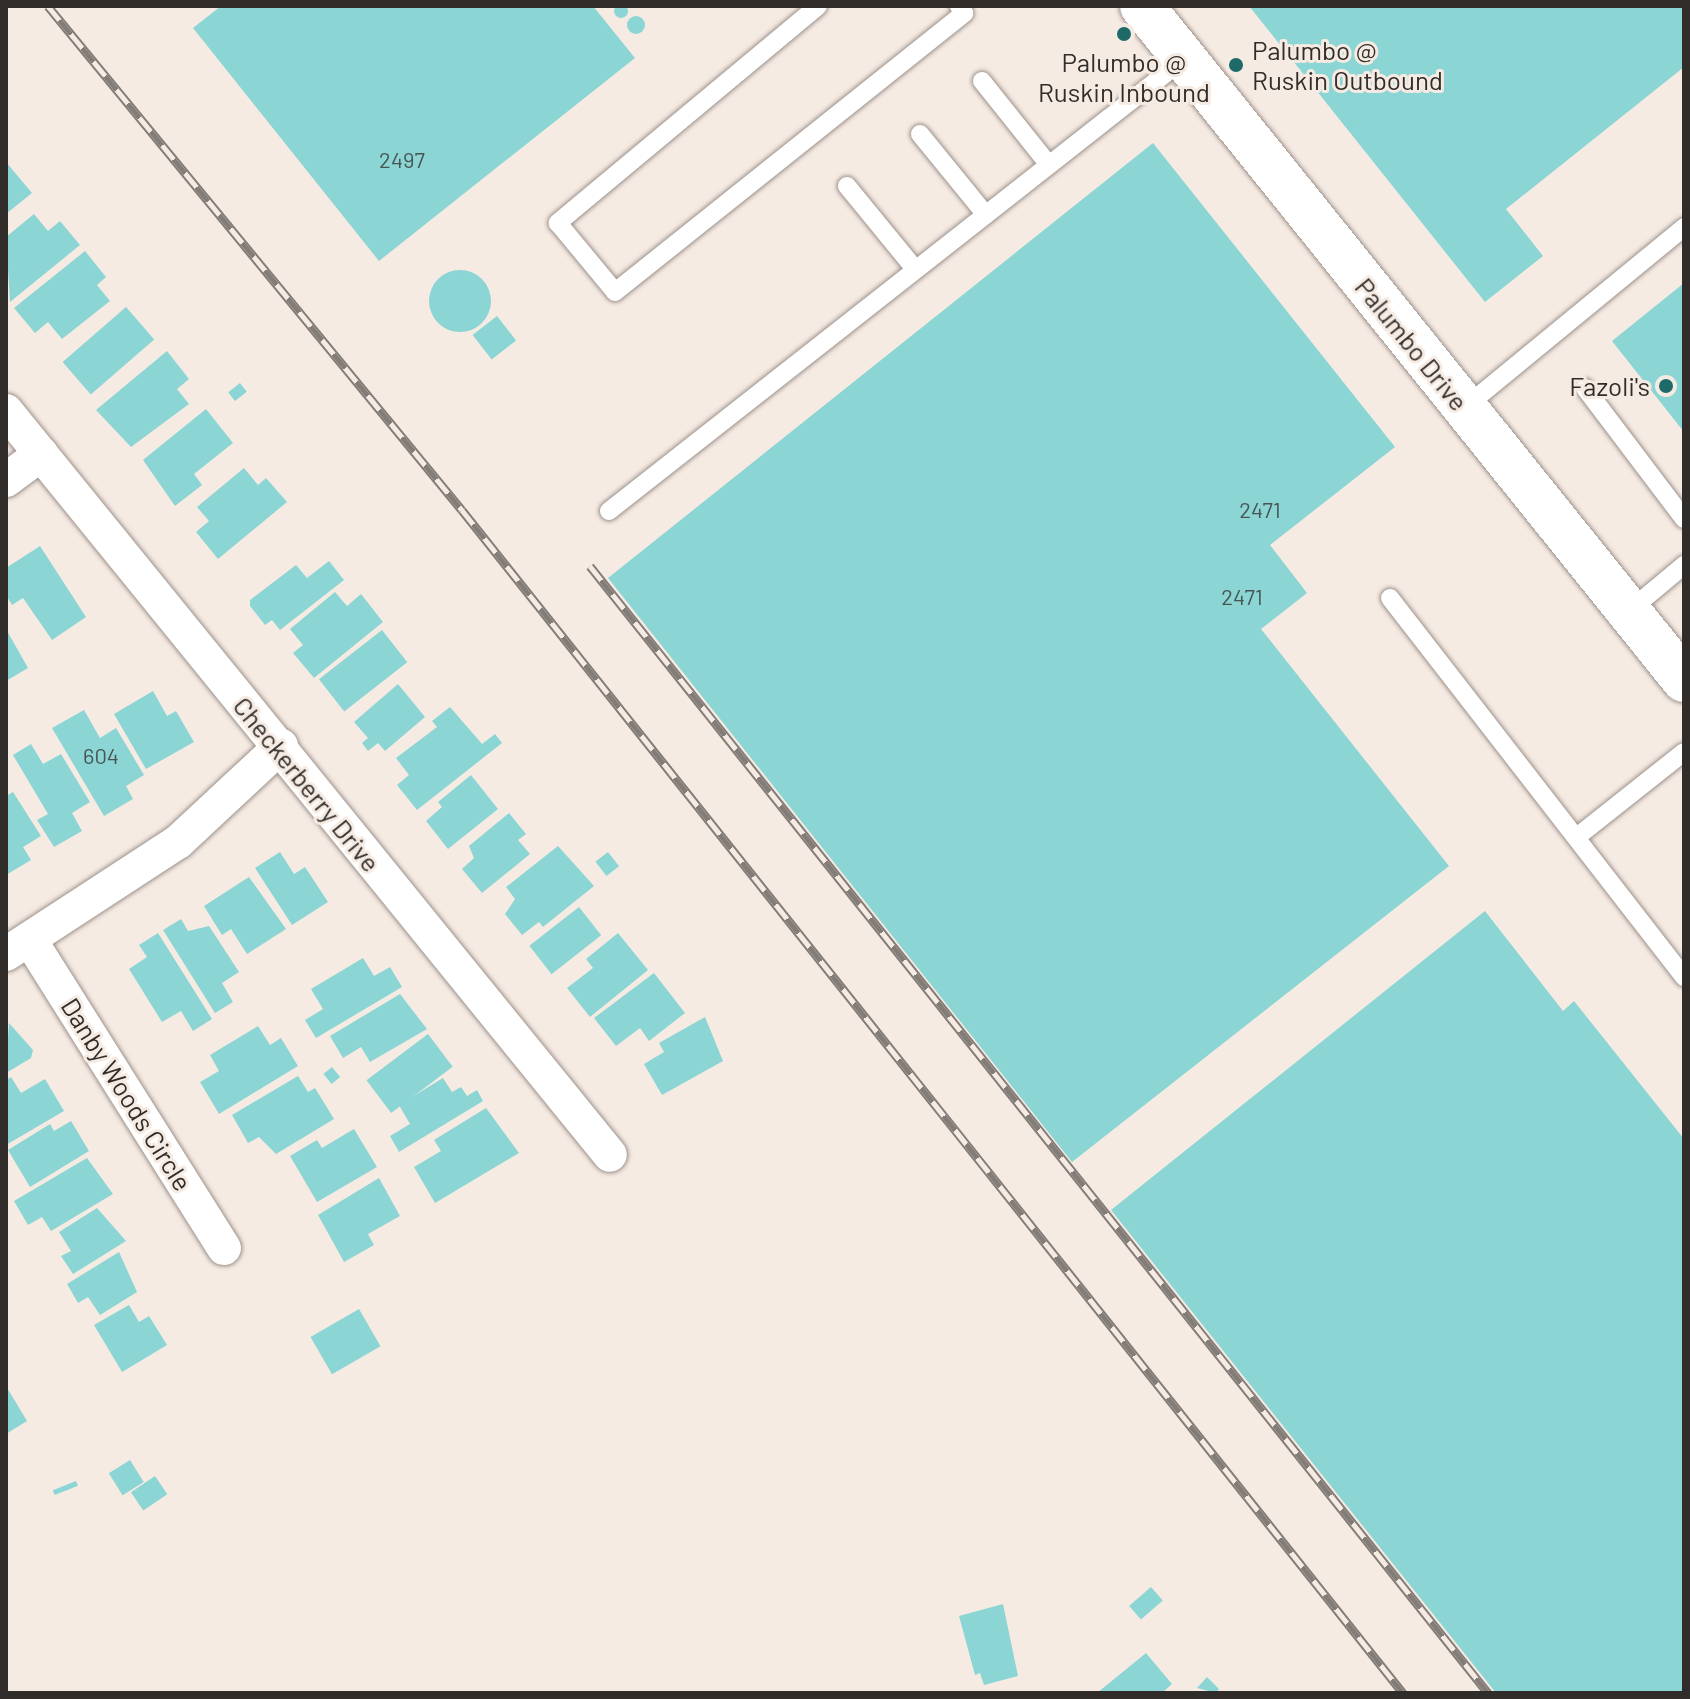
<!DOCTYPE html>
<html>
<head>
<meta charset="utf-8">
<style>
  body { margin:0 }
  #map { position:relative; width:1690px; height:1699px; overflow:hidden; background:#f6ebe3; font-family:Barlow,sans-serif }
  div>[style] { position:absolute }
  .building>* { inset:0; background:#8bd5d4; transform-origin:0 0 }
  .round { border-radius:50% }
  .roads { filter:drop-shadow(0 0 2px #9c928b) drop-shadow(0 0 2px #9c928b) }
  .lane>* { height:18px; margin:-9px; padding:0 9px; transform-origin:9px; border-radius:9px; background:#fff }
  .street>* { height:34px; margin:-17px; padding:0 17px; transform-origin:17px; border-radius:17px; background:#fff }
  .secondary>* { height:44px; margin:-22px; padding:0 22px; transform-origin:22px; border-radius:22px; background:#fff }
  .rail>* { height:9px; margin-top:-4.5px; transform-origin:0; background:repeating-linear-gradient(90deg,#f6ebe3 0 18px,#837c77 0 36px); box-sizing:border-box; border-block:2px solid #837c77 }
  .dots>* { width:22px; height:22px; translate:-50% -50%; box-sizing:border-box; border:4px solid #f6ebe3; border-radius:50% }
  span { translate:-50% -50%; white-space:nowrap; text-align:center; line-height:1.15; -webkit-text-stroke:6px #f6ebe3; paint-order:stroke }
  .number-label { font-size:22px; color:#475654 }
  .number-label span { -webkit-text-stroke-width:0 }
  .poi-label { font-size:26px; color:#302c29 }
  .left { translate:0 -50%; text-align:left }
  .right { translate:-100% -50%; text-align:right }
  .street-label { font-size:26px; color:#302c29 }
  .frame { position:absolute; inset:0; border:8px solid #302c29; pointer-events:none }
</style>
</head>
<body>
<div id="map">
  <div class="building">
    <div class="round" style="left:614px;top:4px;width:14px;height:14px"></div>
    <div style="clip-path:polygon(221px 6px,593px 6px,635px 58px,379px 261px,193px 28px)"></div>
    <div style="clip-path:polygon(1249px 6px,1684px 6px,1684px 67px,1506px 209px,1543px 256px,1485px 302px)"></div>
    <div class="round" style="left:627px;top:16px;width:18px;height:18px"></div>
    <div style="clip-path:polygon(1153px 143px,1395px 447px,1270px 545px,1307px 593px,1261px 629px,1449px 866px,1072px 1162px,608px 578px)"></div>
    <div style="clip-path:polygon(6px 162px,32px 193px,6px 214px)"></div>
    <div style="clip-path:polygon(34px 214px,48px 231px,60px 221px,80px 245px,10px 302px,6px 237px)"></div>
    <div style="clip-path:polygon(85px 251px,106px 277px,97px 285px,110px 301px,62px 339px,48px 322px,35px 333px,14px 308px)"></div>
    <div class="round" style="left:429px;top:270px;width:62px;height:62px"></div>
    <div style="clip-path:polygon(1684px 283px,1684px 432px,1612px 341px)"></div>
    <div style="left:126px;top:307px;width:43px;height:84px;rotate:49deg"></div>
    <div style="left:497px;top:316px;width:31px;height:31px;rotate:52deg"></div>
    <div style="clip-path:polygon(167px 351px,189px 379px,177px 389px,189px 404px,131px 447px,96px 410px)"></div>
    <div style="left:240px;top:383px;width:11px;height:15px;rotate:52deg"></div>
    <div style="clip-path:polygon(206px 409px,233px 443px,194px 474px,202px 485px,175px 506px,143px 460px)"></div>
    <div style="clip-path:polygon(244px 468px,258px 485px,266px 478px,287px 502px,218px 559px,196px 532px,209px 521px,197px 507px)"></div>
    <div style="clip-path:polygon(40px 546px,86px 617px,52px 640px,23px 598px,12px 605px,6px 595px,6px 568px)"></div>
    <div style="clip-path:polygon(329px 561px,344px 580px,280px 630px,272px 620px,265px 625px,250px 606px,250px 600px,296px 565px,307px 578px)"></div>
    <div style="clip-path:polygon(335px 592px,347px 606px,361px 594px,383px 622px,314px 678px,293px 653px,303px 645px,290px 629px)"></div>
    <div style="clip-path:polygon(6px 629px,28px 668px,6px 681px)"></div>
    <div style="left:382px;top:630px;width:41px;height:80px;rotate:52deg"></div>
    <div style="clip-path:polygon(398px 684px,425px 717px,385px 751px,378px 743px,368px 751px,362px 743px,368px 738px,354px 722px)"></div>
    <div style="clip-path:polygon(153px 691px,167px 716px,176px 711px,194px 742px,146px 769px,114px 714px)"></div>
    <div style="clip-path:polygon(450px 707px,482px 744px,495px 734px,502px 743px,417px 810px,397px 785px,409px 775px,396px 758px,437px 727px,432px 721px)"></div>
    <div style="clip-path:polygon(84px 710px,100px 738px,116px 728px,144px 775px,126px 786px,133px 799px,104px 816px,52px 728px)"></div>
    <div style="clip-path:polygon(31px 744px,43px 764px,61px 754px,90px 802px,72px 813px,82px 831px,54px 847px,37px 820px,48px 814px,13px 755px)"></div>
    <div style="clip-path:polygon(471px 775px,498px 809px,448px 849px,426px 821px,442px 807px,438px 802px)"></div>
    <div style="clip-path:polygon(13px 792px,41px 836px,23px 847px,31px 860px,6px 875px,6px 796px)"></div>
    <div style="clip-path:polygon(509px 813px,526px 834px,518px 840px,530px 854px,482px 893px,462px 869px,474px 858px,469px 846px)"></div>
    <div style="clip-path:polygon(558px 846px,594px 886px,543px 927px,539px 922px,522px 935px,505px 914px,515px 899px,506px 887px)"></div>
    <div style="clip-path:polygon(280px 852px,294px 874px,305px 867px,328px 902px,292px 925px,255px 868px)"></div>
    <div style="left:608px;top:852px;width:18px;height:16px;rotate:52deg"></div>
    <div style="clip-path:polygon(249px 877px,286px 929px,247px 954px,231px 929px,222px 935px,204px 906px)"></div>
    <div style="left:579px;top:907px;width:36px;height:63px;rotate:52deg"></div>
    <div style="clip-path:polygon(1485px 911px,1563px 1011px,1574px 1001px,1684px 1139px,1684px 1693px,1496px 1693px,1111px 1210px)"></div>
    <div style="clip-path:polygon(181px 919px,188px 931px,209px 926px,239px 972px,222px 983px,233px 1002px,215px 1013px,163px 930px)"></div>
    <div style="clip-path:polygon(158px 933px,212px 1019px,193px 1031px,181px 1011px,162px 1022px,129px 969px,147px 957px,139px 945px)"></div>
    <div style="clip-path:polygon(618px 933px,648px 970px,590px 1017px,567px 988px,593px 968px,586px 959px)"></div>
    <div style="clip-path:polygon(363px 958px,374px 976px,390px 967px,402px 987px,316px 1038px,305px 1020px,323px 1009px,311px 989px)"></div>
    <div style="clip-path:polygon(654px 973px,685px 1013px,649px 1041px,640px 1028px,616px 1046px,594px 1018px)"></div>
    <div style="clip-path:polygon(400px 994px,427px 1029px,370px 1062px,361px 1047px,343px 1058px,330px 1036px)"></div>
    <div style="clip-path:polygon(705px 1017px,723px 1061px,662px 1095px,644px 1064px,664px 1052px,659px 1043px)"></div>
    <div style="clip-path:polygon(9px 1023px,33px 1050px,31px 1058px,6px 1073px)"></div>
    <div style="clip-path:polygon(258px 1026px,270px 1045px,281px 1038px,298px 1066px,219px 1114px,200px 1082px,219px 1071px,210px 1055px)"></div>
    <div style="left:428px;top:1034px;width:41px;height:77px;rotate:53deg"></div>
    <div style="left:332px;top:1067px;width:13px;height:11px;rotate:51deg"></div>
    <div style="clip-path:polygon(298px 1076px,308px 1092px,315px 1088px,334px 1119px,276px 1154px,259px 1137px,248px 1143px,232px 1115px)"></div>
    <div style="clip-path:polygon(11px 1077px,21px 1093px,45px 1079px,64px 1111px,6px 1145px,6px 1080px)"></div>
    <div style="clip-path:polygon(443px 1078px,452px 1092px,461px 1087px,467px 1096px,477px 1090px,483px 1101px,399px 1152px,390px 1136px,410px 1124px,399px 1105px)"></div>
    <div style="clip-path:polygon(486px 1108px,519px 1153px,435px 1203px,414px 1167px,441px 1151px,434px 1140px)"></div>
    <div style="clip-path:polygon(71px 1121px,89px 1151px,30px 1187px,8px 1150px,50px 1124px,54px 1131px)"></div>
    <div style="clip-path:polygon(354px 1129px,377px 1167px,317px 1202px,290px 1156px,317px 1140px,322px 1148px)"></div>
    <div style="clip-path:polygon(87px 1158px,113px 1194px,51px 1231px,42px 1217px,28px 1225px,14px 1201px)"></div>
    <div style="clip-path:polygon(379px 1178px,400px 1216px,368px 1234px,374px 1245px,344px 1262px,318px 1215px)"></div>
    <div style="clip-path:polygon(97px 1208px,126px 1241px,73px 1274px,61px 1256px,71px 1251px,59px 1232px)"></div>
    <div style="clip-path:polygon(119px 1252px,137px 1292px,100px 1315px,88px 1297px,78px 1303px,67px 1284px)"></div>
    <div style="clip-path:polygon(129px 1305px,139px 1322px,149px 1316px,167px 1345px,122px 1372px,94px 1325px)"></div>
    <div style="left:359px;top:1309px;width:43px;height:56px;rotate:60deg"></div>
    <div style="clip-path:polygon(6px 1386px,27px 1421px,6px 1434px)"></div>
    <div style="left:130px;top:1460px;width:26px;height:25px;rotate:58deg"></div>
    <div style="left:155px;top:1476px;width:22px;height:29px;rotate:56deg"></div>
    <div style="left:76px;top:1481px;width:5px;height:25px;rotate:68deg"></div>
    <div style="left:1151px;top:1587px;width:18px;height:29px;rotate:49deg"></div>
    <div style="clip-path:polygon(1003px 1604px,1018px 1676px,984px 1685px,980px 1673px,975px 1675px,959px 1616px)"></div>
    <div style="clip-path:polygon(1146px 1653px,1172px 1684px,1162px 1693px,1097px 1693px)"></div>
    <div style="clip-path:polygon(1207px 1677px,1219px 1689px,1216px 1693px,1197px 1688px)"></div>
  </div>
  <div class="roads">
    <div class="lane">
      <div style="left:818px;top:6px;width:339px;rotate:140.2deg"></div>
      <div style="left:558px;top:223px;width:89px;rotate:50.4deg"></div>
      <div style="left:615px;top:292px;width:447px;rotate:-38.6deg"></div>
      <div style="left:964px;top:13px;width:9px;rotate:-126deg"></div>
      <div style="left:982px;top:81px;width:107px;rotate:51.4deg"></div>
      <div style="left:920px;top:134px;width:104px;rotate:50.8deg"></div>
      <div style="left:847px;top:186px;width:107px;rotate:50.7deg"></div>
      <div style="left:1585px;top:388px;width:164px;rotate:52.9deg"></div>
      <div style="left:1464px;top:408px;width:285px;rotate:-39.4deg"></div>
      <div style="left:609px;top:511px;width:731px;rotate:-38.17deg"></div>
      <div style="left:1390px;top:598px;width:480px;rotate:52.2deg"></div>
      <div style="left:1629px;top:611px;width:72px;rotate:-39.9deg"></div>
      <div style="left:1578px;top:836px;width:135px;rotate:-38.4deg"></div>
    </div>
    <div class="street">
      <div style="left:6px;top:411px;width:958px;rotate:50.93deg"></div>
      <div style="left:6px;top:480px;width:44px;rotate:-36.6deg"></div>
      <div style="left:30px;top:940px;width:364px;rotate:57.8deg"></div>
      <div style="left:6px;top:954px;width:205px;rotate:-33.1deg"></div>
      <div style="left:178px;top:842px;width:141px;rotate:-43deg"></div>
    </div>
    <div class="secondary">
      <div style="left:1142px;top:6px;width:865px;rotate:51.2deg"></div>
    </div>
  </div>
  <div class="rail">
    <div style="left:48px;top:6px;width:652px;rotate:50.6deg"></div>
    <div style="left:462px;top:510px;width:1512px;rotate:51.5deg"></div>
    <div style="left:590px;top:566px;width:1441px;rotate:51.45deg"></div>
  </div>
  <div class="dots">
    <div style="left:1124px;top:34px;background:#1e6a69"></div>
    <div style="left:1236px;top:65px;background:#1e6a69"></div>
    <div style="left:1666px;top:386px;background:#1e6a69"></div>
  </div>
  <div class="number-label">
    <span style="left:402px;top:160px">2497</span>
    <span style="left:1260px;top:510px">2471</span>
    <span style="left:1242px;top:597px">2471</span>
    <span style="left:101px;top:756px">604</span>
  </div>
  <div class="poi-label">
    <span class="left" style="left:1252px;top:65px">Palumbo @<br>Ruskin Outbound</span>
    <span style="left:1124px;top:77px">Palumbo @<br>Ruskin Inbound</span>
    <span class="right" style="left:1650px;top:386px">Fazoli's</span>
  </div>
  <div class="street-label">
    <span style="left:1412px;top:344px;rotate:51deg">Palumbo Drive</span>
    <span style="left:307px;top:784px;rotate:51deg">Checkerberry Drive</span>
    <span style="left:127px;top:1094px;rotate:58deg">Danby Woods Circle</span>
  </div>
  <div class="frame"></div>
</div>
</body>
</html>
